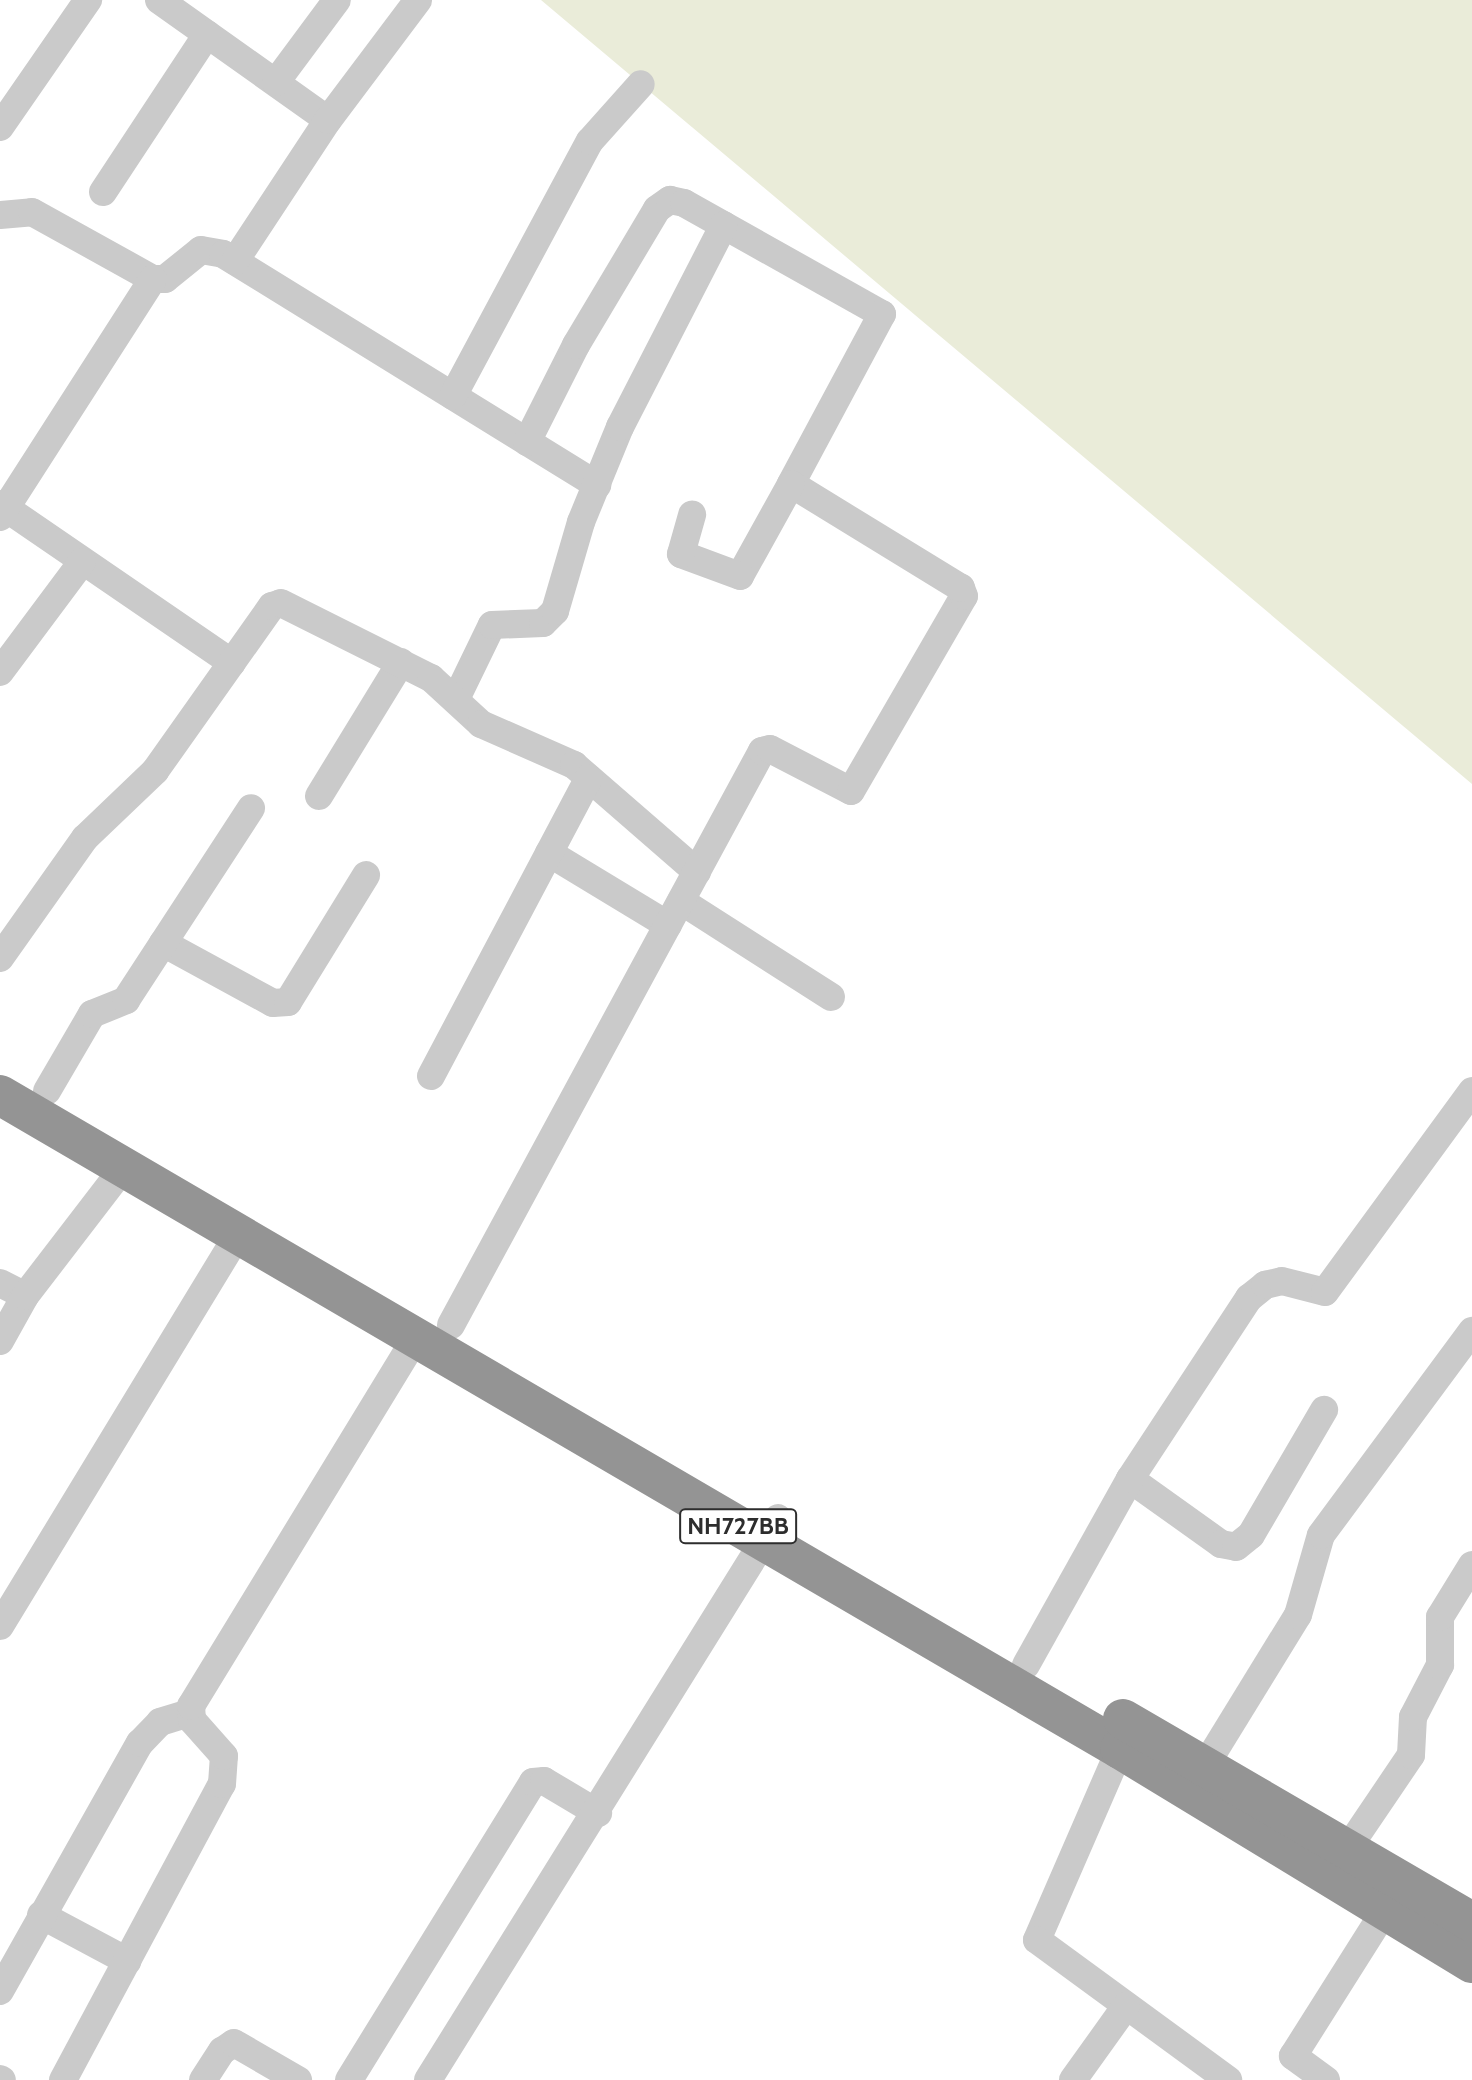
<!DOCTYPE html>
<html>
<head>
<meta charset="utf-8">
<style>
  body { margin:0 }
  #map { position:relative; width:1472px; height:2080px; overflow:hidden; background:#fff; font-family:Cabin,sans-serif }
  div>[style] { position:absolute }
  .green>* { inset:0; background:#eaecd9 }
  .minor>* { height:28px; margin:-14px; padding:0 14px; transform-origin:14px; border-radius:14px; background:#cacaca }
  .highway>* { height:40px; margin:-20px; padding:0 20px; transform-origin:20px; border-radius:20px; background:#949494 }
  span { translate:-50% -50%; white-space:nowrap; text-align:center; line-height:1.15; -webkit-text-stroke:8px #fff; paint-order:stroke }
  .shield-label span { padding:2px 6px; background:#fff; border:2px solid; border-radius:6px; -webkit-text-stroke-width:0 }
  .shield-label { font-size:24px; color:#2d2d2d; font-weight:700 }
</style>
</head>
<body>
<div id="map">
  <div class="green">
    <div style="clip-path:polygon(541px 0,1472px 0,1472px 784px)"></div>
  </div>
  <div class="minor">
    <div style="left:159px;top:0;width:207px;rotate:35.4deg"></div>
    <div style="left:276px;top:82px;width:102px;rotate:-53.4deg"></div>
    <div style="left:0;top:127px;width:155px;rotate:-55.3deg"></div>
    <div style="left:103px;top:192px;width:189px;rotate:-56.6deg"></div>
    <div style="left:0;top:215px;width:32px;rotate:-5deg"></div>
    <div style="left:32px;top:212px;width:138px;rotate:29deg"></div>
    <div style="left:153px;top:279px;width:12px"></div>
    <div style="left:165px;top:279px;width:46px;rotate:-38.9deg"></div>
    <div style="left:201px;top:250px;width:22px;rotate:10deg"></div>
    <div style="left:223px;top:254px;width:440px;rotate:31.7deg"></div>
    <div style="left:235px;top:261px;width:169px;rotate:-56.6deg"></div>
    <div style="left:328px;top:120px;width:150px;rotate:-53.1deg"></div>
    <div style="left:453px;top:396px;width:289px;rotate:-61.8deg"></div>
    <div style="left:590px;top:141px;width:76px;rotate:-48.2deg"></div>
    <div style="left:527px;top:442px;width:109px;rotate:-63.2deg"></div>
    <div style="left:576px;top:345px;width:158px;rotate:-59.2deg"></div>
    <div style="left:657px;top:209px;width:16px;rotate:-35deg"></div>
    <div style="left:670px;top:200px;width:14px;rotate:12deg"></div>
    <div style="left:684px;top:203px;width:227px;rotate:29.3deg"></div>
    <div style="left:882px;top:314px;width:193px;rotate:118.2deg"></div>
    <div style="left:0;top:504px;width:281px;rotate:34.4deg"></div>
    <div style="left:0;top:517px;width:283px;rotate:-57.3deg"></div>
    <div style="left:0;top:672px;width:137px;rotate:-53.3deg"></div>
    <div style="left:456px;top:699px;width:82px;rotate:-64.1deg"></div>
    <div style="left:492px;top:625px;width:51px;rotate:-2.2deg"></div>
    <div style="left:543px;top:623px;width:17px;rotate:-45deg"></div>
    <div style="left:555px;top:611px;width:93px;rotate:-73.7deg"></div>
    <div style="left:581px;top:522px;width:103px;rotate:-67.7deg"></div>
    <div style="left:620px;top:427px;width:227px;rotate:-62.8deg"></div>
    <div style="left:319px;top:796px;width:157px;rotate:-58.5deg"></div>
    <div style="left:549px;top:853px;width:139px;rotate:31.2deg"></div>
    <div style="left:681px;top:901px;width:178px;rotate:32.6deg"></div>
    <div style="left:163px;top:943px;width:125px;rotate:28.6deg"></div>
    <div style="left:273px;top:1003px;width:15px;rotate:-4deg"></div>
    <div style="left:288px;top:1002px;width:149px;rotate:-58.4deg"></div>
    <div style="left:0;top:958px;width:147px;rotate:-54.7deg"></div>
    <div style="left:85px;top:838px;width:97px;rotate:-43.7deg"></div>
    <div style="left:155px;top:771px;width:202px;rotate:-54.7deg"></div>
    <div style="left:272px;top:606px;width:9px;rotate:-18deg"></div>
    <div style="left:281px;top:603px;width:168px;rotate:26.6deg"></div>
    <div style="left:431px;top:678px;width:68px;rotate:42.6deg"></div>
    <div style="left:481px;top:724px;width:102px;rotate:23.8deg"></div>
    <div style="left:574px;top:765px;width:163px;rotate:41deg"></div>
    <div style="left:431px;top:1076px;width:337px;rotate:-62.1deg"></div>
    <div style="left:47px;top:1091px;width:89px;rotate:-59.7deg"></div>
    <div style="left:92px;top:1014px;width:37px;rotate:-22deg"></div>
    <div style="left:126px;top:1000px;width:229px;rotate:-56.9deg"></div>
    <div style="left:0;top:1283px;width:28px;rotate:27deg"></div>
    <div style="left:451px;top:1325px;width:653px;rotate:-61.55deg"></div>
    <div style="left:762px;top:751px;width:8px;rotate:-14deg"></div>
    <div style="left:770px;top:749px;width:91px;rotate:27.4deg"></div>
    <div style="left:851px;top:791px;width:225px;rotate:-59.9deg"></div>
    <div style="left:964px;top:596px;width:9px;rotate:-111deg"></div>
    <div style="left:961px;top:588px;width:199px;rotate:-148.5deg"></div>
    <div style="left:791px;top:484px;width:105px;rotate:119deg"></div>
    <div style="left:740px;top:576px;width:63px;rotate:-159.6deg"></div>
    <div style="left:681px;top:554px;width:41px;rotate:-74.2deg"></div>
    <div style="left:0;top:1341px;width:51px;rotate:-60.9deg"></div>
    <div style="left:25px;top:1296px;width:163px;rotate:-52.5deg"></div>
    <div style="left:1130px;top:1479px;width:112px;rotate:35.5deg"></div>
    <div style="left:1221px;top:1544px;width:15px;rotate:11deg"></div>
    <div style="left:1236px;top:1547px;width:19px;rotate:-39deg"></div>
    <div style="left:1251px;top:1535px;width:145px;rotate:-59.7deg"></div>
    <div style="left:0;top:1626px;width:460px;rotate:-58.7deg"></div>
    <div style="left:1026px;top:1665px;width:213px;rotate:-60.8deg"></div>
    <div style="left:1130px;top:1479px;width:217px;rotate:-56.7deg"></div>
    <div style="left:1249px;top:1298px;width:21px;rotate:-39deg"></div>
    <div style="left:1265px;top:1285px;width:17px;rotate:-13deg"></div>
    <div style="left:1282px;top:1281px;width:44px;rotate:14.3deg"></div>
    <div style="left:1325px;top:1292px;width:249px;rotate:-53.8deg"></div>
    <div style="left:1120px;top:1749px;width:208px;rotate:113.5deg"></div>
    <div style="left:1037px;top:1940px;width:237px;rotate:36.2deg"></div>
    <div style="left:1205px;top:1766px;width:177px;rotate:-58.4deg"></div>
    <div style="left:1298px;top:1615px;width:83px;rotate:-74deg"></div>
    <div style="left:1321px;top:1535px;width:254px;rotate:-53.5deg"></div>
    <div style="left:1346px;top:1851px;width:116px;rotate:-55.9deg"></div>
    <div style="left:1411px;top:1755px;width:38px;rotate:-87deg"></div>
    <div style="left:1413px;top:1717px;width:59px;rotate:-62.6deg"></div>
    <div style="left:1440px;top:1665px;width:48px;rotate:-90deg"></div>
    <div style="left:1440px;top:1617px;width:61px;rotate:-58.4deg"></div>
    <div style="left:41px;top:1915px;width:98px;rotate:28.1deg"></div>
    <div style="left:0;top:1991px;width:285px;rotate:-60.6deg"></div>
    <div style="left:140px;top:1743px;width:29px;rotate:-46deg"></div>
    <div style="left:160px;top:1722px;width:31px;rotate:-17deg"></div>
    <div style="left:0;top:2079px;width:2px;rotate:27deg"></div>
    <div style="left:63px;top:2080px;width:336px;rotate:-61.8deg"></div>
    <div style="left:222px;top:1784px;width:28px;rotate:-86deg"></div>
    <div style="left:224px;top:1756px;width:48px;rotate:-131.6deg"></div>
    <div style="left:192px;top:1720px;width:14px;rotate:-94deg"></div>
    <div style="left:191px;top:1706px;width:432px;rotate:-58.6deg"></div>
    <div style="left:203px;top:2080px;width:35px;rotate:-57deg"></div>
    <div style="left:222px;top:2051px;width:14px;rotate:-34deg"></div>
    <div style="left:234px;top:2043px;width:74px;rotate:30deg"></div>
    <div style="left:349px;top:2080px;width:350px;rotate:-58.3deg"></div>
    <div style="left:533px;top:1782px;width:11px;rotate:-5deg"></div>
    <div style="left:544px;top:1781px;width:63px;rotate:30.7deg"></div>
    <div style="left:428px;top:2080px;width:662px;rotate:-58.09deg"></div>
    <div style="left:1073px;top:2080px;width:91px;rotate:-54.4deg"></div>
    <div style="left:1326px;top:2080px;width:41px;rotate:-144deg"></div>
    <div style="left:1293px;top:2056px;width:170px;rotate:-57.7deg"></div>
  </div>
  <div class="highway">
    <div style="left:0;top:1095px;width:1297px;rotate:30.28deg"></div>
    <div style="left:1120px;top:1749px;width:412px;rotate:31.3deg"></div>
    <div style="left:1123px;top:1719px;width:404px;rotate:30.2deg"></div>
  </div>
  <div class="shield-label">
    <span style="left:738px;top:1526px">NH727BB</span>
  </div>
</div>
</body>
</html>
